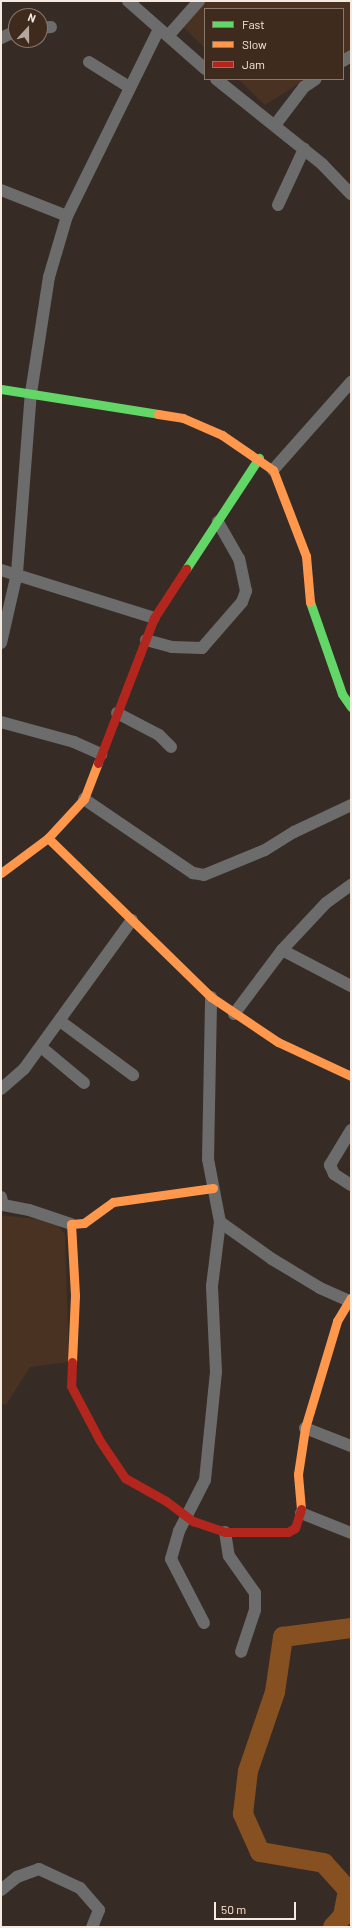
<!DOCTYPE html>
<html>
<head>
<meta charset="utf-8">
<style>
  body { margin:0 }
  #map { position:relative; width:352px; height:1928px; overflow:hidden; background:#362c25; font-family:Barlow,sans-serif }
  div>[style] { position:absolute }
  .built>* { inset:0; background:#493221 }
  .river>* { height:20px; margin:-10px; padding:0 10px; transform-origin:10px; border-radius:10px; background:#865021 }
  .street>* { height:12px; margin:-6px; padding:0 6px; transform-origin:6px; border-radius:6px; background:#6c6c6d }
  .fast>* { height:9px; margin:-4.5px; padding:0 4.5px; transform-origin:4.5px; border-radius:4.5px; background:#63d668 }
  .slow>* { height:9px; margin:-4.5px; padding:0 4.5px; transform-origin:4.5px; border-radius:4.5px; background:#ff974d }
  .jam>* { height:9px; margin:-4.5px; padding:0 4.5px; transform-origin:4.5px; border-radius:4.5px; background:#b3261e }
  span { translate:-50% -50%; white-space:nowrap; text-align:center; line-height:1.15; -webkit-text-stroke:3px #3e2b1d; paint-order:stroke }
  .frame { position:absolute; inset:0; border:2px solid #f6e9e0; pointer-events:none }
  .legend { position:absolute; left:204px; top:8px; width:140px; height:72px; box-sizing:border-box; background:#3e2b1d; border:1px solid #88776b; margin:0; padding:5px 7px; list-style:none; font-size:12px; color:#f6e9e0 }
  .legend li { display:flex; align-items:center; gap:8px; height:20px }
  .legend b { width:20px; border:1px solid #88776b }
  .north { position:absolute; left:8px; top:8px; width:40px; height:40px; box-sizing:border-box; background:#3e2b1d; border:1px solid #88776b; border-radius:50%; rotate:21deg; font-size:11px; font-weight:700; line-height:16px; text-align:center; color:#f6e9e0 }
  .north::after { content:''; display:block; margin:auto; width:14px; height:18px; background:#b3a79f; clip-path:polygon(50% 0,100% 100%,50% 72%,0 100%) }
  .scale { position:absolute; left:214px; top:1902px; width:82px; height:18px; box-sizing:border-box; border:2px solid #f6e9e0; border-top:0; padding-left:5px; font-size:12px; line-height:14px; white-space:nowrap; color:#f6e9e0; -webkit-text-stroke:3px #3e2b1d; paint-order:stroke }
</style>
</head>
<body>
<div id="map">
  <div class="built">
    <div style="clip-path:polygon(205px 1px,351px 1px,351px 52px,343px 56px,343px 9px,205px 9px,205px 48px,182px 26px)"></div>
    <div style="clip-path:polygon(238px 79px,306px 79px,265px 105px)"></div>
    <div style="clip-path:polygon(1px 1215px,54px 1221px,65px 1234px,69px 1362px,30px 1367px,6px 1405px,1px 1404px)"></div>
  </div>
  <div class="river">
    <div style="left:333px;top:1927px;width:15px;rotate:-48deg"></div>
    <div style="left:343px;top:1916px;width:26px;rotate:-79deg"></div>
    <div style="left:348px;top:1890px;width:36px;rotate:-132deg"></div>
    <div style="left:324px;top:1863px;width:65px;rotate:-170.2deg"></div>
    <div style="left:260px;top:1852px;width:42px;rotate:-114.1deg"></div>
    <div style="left:243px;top:1814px;width:43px;rotate:-83.4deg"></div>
    <div style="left:248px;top:1771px;width:83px;rotate:-71.1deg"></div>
    <div style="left:275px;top:1692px;width:56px;rotate:-81.7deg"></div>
    <div style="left:283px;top:1637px;width:69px;rotate:-7.5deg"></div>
  </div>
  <div class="street">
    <div style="left:128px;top:1px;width:103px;rotate:41.4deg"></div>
    <div style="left:40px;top:28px;width:11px;rotate:-5deg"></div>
    <div style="left:168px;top:36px;width:47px;rotate:-48.5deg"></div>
    <div style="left:1px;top:38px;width:17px;rotate:-25deg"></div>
    <div style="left:343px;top:61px;width:9px;rotate:-32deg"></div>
    <div style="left:89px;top:62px;width:47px;rotate:32deg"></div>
    <div style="left:216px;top:79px;width:136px;rotate:38.7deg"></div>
    <div style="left:322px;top:164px;width:42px;rotate:46deg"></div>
    <div style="left:275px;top:125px;width:48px;rotate:-52.7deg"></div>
    <div style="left:304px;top:87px;width:14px;rotate:-34deg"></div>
    <div style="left:1px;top:190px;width:71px;rotate:21.5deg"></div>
    <div style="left:278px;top:205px;width:62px;rotate:-65.1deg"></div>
    <div style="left:273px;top:470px;width:118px;rotate:-48.4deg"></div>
    <div style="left:1px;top:570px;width:160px;rotate:17.4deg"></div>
    <div style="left:146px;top:640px;width:27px;rotate:15deg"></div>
    <div style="left:172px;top:647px;width:30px;rotate:2deg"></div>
    <div style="left:202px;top:648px;width:61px;rotate:-49deg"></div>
    <div style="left:242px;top:602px;width:12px;rotate:-70deg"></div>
    <div style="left:246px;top:591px;width:33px;rotate:-102deg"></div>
    <div style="left:239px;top:559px;width:43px;rotate:-119.6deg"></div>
    <div style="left:1px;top:643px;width:72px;rotate:-77.1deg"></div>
    <div style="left:17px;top:573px;width:181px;rotate:-85.6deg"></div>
    <div style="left:31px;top:393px;width:117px;rotate:-81.2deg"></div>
    <div style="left:49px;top:277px;width:64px;rotate:-73.6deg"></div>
    <div style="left:67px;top:216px;width:208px;rotate:-63.8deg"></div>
    <div style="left:117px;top:713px;width:47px;rotate:27.6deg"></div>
    <div style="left:159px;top:735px;width:17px;rotate:45deg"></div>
    <div style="left:1px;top:722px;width:76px;rotate:15.3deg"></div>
    <div style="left:74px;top:742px;width:30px;rotate:24deg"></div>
    <div style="left:84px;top:799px;width:132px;rotate:34.2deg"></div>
    <div style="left:193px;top:873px;width:11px;rotate:10deg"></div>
    <div style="left:204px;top:875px;width:66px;rotate:-22.3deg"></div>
    <div style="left:265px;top:850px;width:34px;rotate:-32deg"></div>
    <div style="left:294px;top:832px;width:63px;rotate:-25.3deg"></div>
    <div style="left:282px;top:950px;width:78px;rotate:27.6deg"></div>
    <div style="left:234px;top:1014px;width:80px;rotate:-53.1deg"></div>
    <div style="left:282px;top:950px;width:64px;rotate:-46.9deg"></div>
    <div style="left:326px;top:903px;width:31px;rotate:-36deg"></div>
    <div style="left:60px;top:1021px;width:91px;rotate:36.5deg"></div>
    <div style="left:41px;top:1047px;width:56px;rotate:39.9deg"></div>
    <div style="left:1px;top:1089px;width:30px;rotate:-41deg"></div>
    <div style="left:24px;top:1069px;width:184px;rotate:-54.1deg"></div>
    <div style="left:351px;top:1130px;width:41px;rotate:121deg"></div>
    <div style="left:330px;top:1165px;width:10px;rotate:66deg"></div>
    <div style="left:334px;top:1174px;width:20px;rotate:33deg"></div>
    <div style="left:1px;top:1197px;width:8px;rotate:76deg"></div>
    <div style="left:3px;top:1205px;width:26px;rotate:11deg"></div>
    <div style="left:29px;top:1210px;width:44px;rotate:18.4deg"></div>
    <div style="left:220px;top:1222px;width:64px;rotate:35.4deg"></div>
    <div style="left:272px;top:1259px;width:56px;rotate:31.1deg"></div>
    <div style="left:320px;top:1288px;width:32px;rotate:24deg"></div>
    <div style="left:305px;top:1428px;width:49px;rotate:21.4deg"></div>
    <div style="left:301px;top:1513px;width:54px;rotate:21.8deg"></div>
    <div style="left:225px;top:1532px;width:24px;rotate:81deg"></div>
    <div style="left:229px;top:1556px;width:45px;rotate:54.9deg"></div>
    <div style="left:255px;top:1593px;width:17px;rotate:90deg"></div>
    <div style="left:255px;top:1610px;width:44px;rotate:108.4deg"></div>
    <div style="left:204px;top:1623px;width:72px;rotate:-117.3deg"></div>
    <div style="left:171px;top:1559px;width:29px;rotate:-74deg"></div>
    <div style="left:179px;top:1531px;width:57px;rotate:-63deg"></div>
    <div style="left:205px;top:1480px;width:109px;rotate:-84.2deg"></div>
    <div style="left:216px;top:1372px;width:86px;rotate:-92.7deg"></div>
    <div style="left:212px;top:1286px;width:64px;rotate:-82.9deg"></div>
    <div style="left:220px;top:1222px;width:64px;rotate:-100.8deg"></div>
    <div style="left:208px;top:1159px;width:162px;rotate:-88.9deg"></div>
    <div style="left:1px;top:1890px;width:21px;rotate:-39deg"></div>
    <div style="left:17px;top:1877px;width:23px;rotate:-20deg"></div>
    <div style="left:39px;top:1869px;width:45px;rotate:24.9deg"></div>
    <div style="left:80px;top:1888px;width:29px;rotate:49deg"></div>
    <div style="left:99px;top:1910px;width:18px;rotate:112deg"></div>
  </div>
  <div class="fast">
    <div style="left:1px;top:389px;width:159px;rotate:9deg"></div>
    <div style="left:186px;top:569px;width:133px;rotate:-56.7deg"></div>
    <div style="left:310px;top:602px;width:97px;rotate:70.8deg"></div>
    <div style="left:342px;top:694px;width:16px;rotate:55deg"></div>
  </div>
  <div class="slow">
    <div style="left:158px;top:414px;width:25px;rotate:9deg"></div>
    <div style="left:183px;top:418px;width:43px;rotate:23.6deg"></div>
    <div style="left:222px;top:435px;width:62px;rotate:34.5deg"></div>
    <div style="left:273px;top:470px;width:92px;rotate:69deg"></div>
    <div style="left:306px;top:556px;width:46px;rotate:85deg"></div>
    <div style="left:48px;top:838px;width:228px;rotate:44.3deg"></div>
    <div style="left:211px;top:997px;width:81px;rotate:33.9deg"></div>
    <div style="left:278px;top:1042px;width:81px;rotate:25deg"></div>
    <div style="left:1px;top:873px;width:59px;rotate:-36.7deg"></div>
    <div style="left:48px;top:838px;width:53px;rotate:-47.3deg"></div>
    <div style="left:84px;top:799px;width:39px;rotate:-69deg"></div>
    <div style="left:72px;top:1362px;width:67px;rotate:-87.4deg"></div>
    <div style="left:75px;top:1295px;width:71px;rotate:-93.2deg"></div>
    <div style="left:71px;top:1224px;width:13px;rotate:-4deg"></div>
    <div style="left:84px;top:1223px;width:36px;rotate:-36deg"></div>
    <div style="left:113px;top:1202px;width:101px;rotate:-8deg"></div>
    <div style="left:301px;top:1509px;width:35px;rotate:-95deg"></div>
    <div style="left:298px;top:1474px;width:47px;rotate:-81.3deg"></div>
    <div style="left:305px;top:1428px;width:112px;rotate:-73.3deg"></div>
    <div style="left:337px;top:1321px;width:27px;rotate:-59deg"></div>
  </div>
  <div class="jam">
    <div style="left:98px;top:763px;width:155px;rotate:-68.9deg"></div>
    <div style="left:154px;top:618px;width:59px;rotate:-56.9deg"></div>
    <div style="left:72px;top:1362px;width:24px;rotate:92deg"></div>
    <div style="left:71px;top:1386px;width:62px;rotate:62.2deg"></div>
    <div style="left:100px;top:1441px;width:45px;rotate:56deg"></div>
    <div style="left:125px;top:1478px;width:47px;rotate:29.3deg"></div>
    <div style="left:166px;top:1501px;width:34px;rotate:37deg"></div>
    <div style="left:193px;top:1521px;width:34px;rotate:19deg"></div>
    <div style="left:225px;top:1532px;width:63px"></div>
    <div style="left:288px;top:1532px;width:8px;rotate:-30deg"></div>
    <div style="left:295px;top:1528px;width:20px;rotate:-72deg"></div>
  </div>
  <div class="frame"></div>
  <ul class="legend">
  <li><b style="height:5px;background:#63d668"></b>Fast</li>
  <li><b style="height:5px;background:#ff974d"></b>Slow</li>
  <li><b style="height:5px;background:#b3261e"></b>Jam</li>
  </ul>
  <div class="north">N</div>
  <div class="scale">50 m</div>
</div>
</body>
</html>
